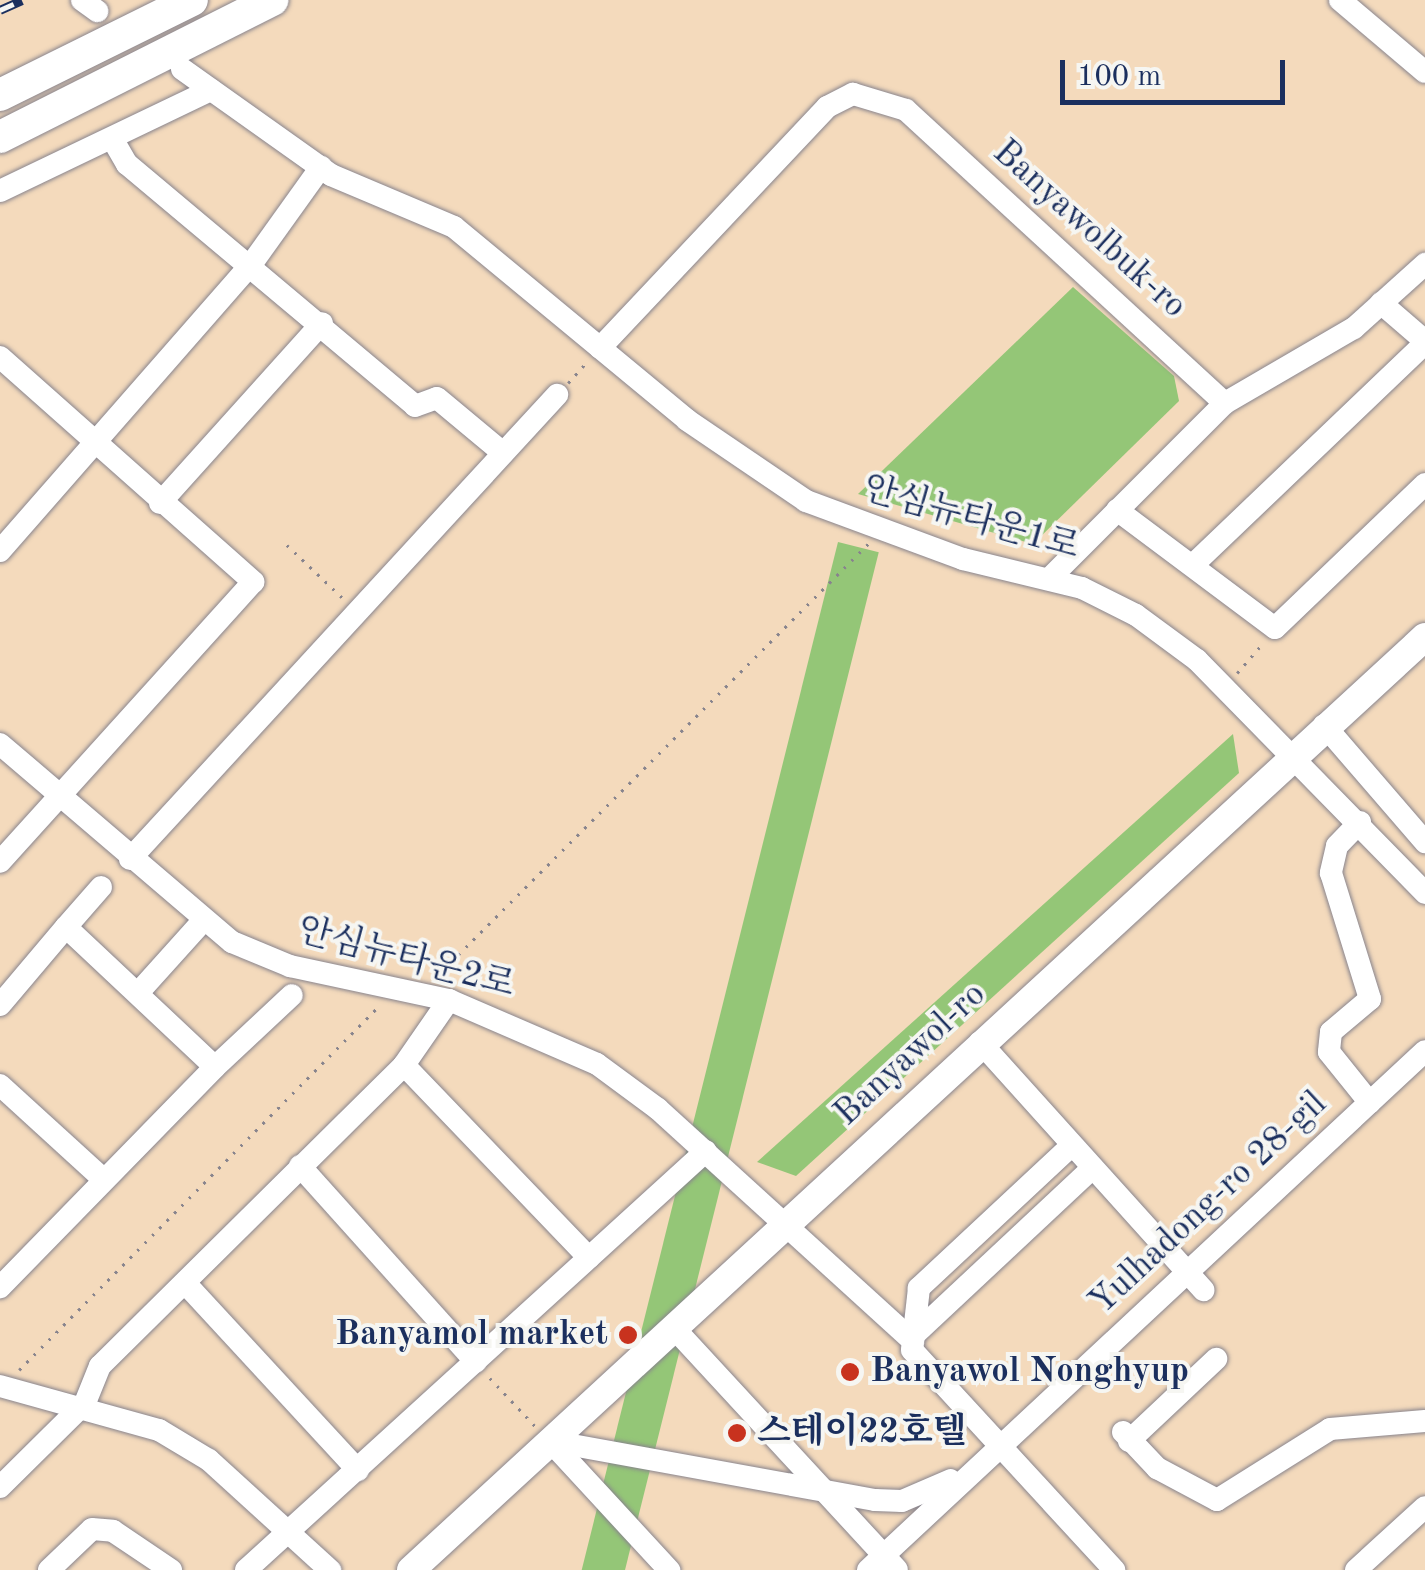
<!DOCTYPE html>
<html>
<head>
<meta charset="utf-8">
<style>
  body { margin:0 }
  #map { position:relative; width:1425px; height:1570px; overflow:hidden; background:#f4dabc; font-family:"Old Standard TT","Noto Serif KR",serif }
  div>[style] { position:absolute }
  .green>* { inset:0; background:#94c677; transform-origin:0 0 }
  .path>* { height:2.5px; margin-top:-1.25px; transform-origin:0; background:repeating-linear-gradient(90deg,#88848d 0 2.5px,transparent 0 10.5px) }
  .roads { filter:drop-shadow(0 0 2px #88848d) drop-shadow(0 0 2px #88848d) }
  .minor>* { height:22px; margin:-11px; padding:0 11px; transform-origin:11px; border-radius:11px; background:#fff }
  .major>* { height:28px; margin:-14px; padding:0 14px; transform-origin:14px; border-radius:14px; background:#fff }
  .highway>* { height:32px; margin:-16px; padding:0 16px; transform-origin:16px; border-radius:16px; background:#fff }
  .rail>* { height:9px; margin-top:-4.5px; transform-origin:0; background:repeating-linear-gradient(90deg,#f6f6f2 0 15px,#1b2f5e 0 30px); box-sizing:border-box; border-block:2px solid #1b2f5e }
  .dots>* { width:28px; height:28px; translate:-50% -50%; box-sizing:border-box; border:5px solid #f6f6f2; border-radius:50% }
  span { translate:-50% -50%; white-space:nowrap; text-align:center; line-height:1.15; -webkit-text-stroke:8px #f6f6f2; paint-order:stroke }
  .street-label { font-size:35px; color:#1b2f5e }
  .poi-label { font-size:35px; color:#1b2f5e; font-weight:700 }
  .right { translate:-100% -50%; text-align:right }
  .left { translate:0 -50%; text-align:left }
  .scale { position:absolute; left:1060px; top:60px; width:225px; height:45px; box-sizing:border-box; border:5px solid #1b2f5e; border-top:0; padding-left:12px; font-size:30px; line-height:35px; white-space:nowrap; color:#1b2f5e; -webkit-text-stroke:8px #f6f6f2; paint-order:stroke }
</style>
</head>
<body>
<div id="map">
  <div class="green">
    <div style="clip-path:polygon(1073px 287px,1174px 376px,1179px 401px,1033px 544px,858px 494px)"></div>
    <div style="left:838px;top:542px;width:42px;height:1196px;rotate:14deg"></div>
    <div style="clip-path:polygon(1233px 734px,1239px 773px,796px 1176px,757px 1162px)"></div>
  </div>
  <div class="path">
    <div style="left:568px;top:383px;width:27px;rotate:-48deg"></div>
    <div style="left:287px;top:545px;width:79px;rotate:43.5deg"></div>
    <div style="left:1237px;top:673px;width:37px;rotate:-49deg"></div>
    <div style="left:436px;top:977px;width:612px;rotate:-45.07deg"></div>
    <div style="left:19px;top:1370px;width:512px;rotate:-45.32deg"></div>
    <div style="left:490px;top:1378px;width:67px;rotate:46.8deg"></div>
  </div>
  <div class="roads">
    <div class="minor">
      <div style="left:82px;top:0;width:19px;rotate:36deg"></div>
      <div style="left:1340px;top:0;width:111px;rotate:40.3deg"></div>
      <div style="left:182px;top:69px;width:183px;rotate:35.4deg"></div>
      <div style="left:331px;top:175px;width:134px;rotate:22.9deg"></div>
      <div style="left:454px;top:227px;width:303px;rotate:39.6deg"></div>
      <div style="left:687px;top:420px;width:144px;rotate:34.2deg"></div>
      <div style="left:806px;top:501px;width:167px;rotate:20.3deg"></div>
      <div style="left:963px;top:559px;width:122px;rotate:13.7deg"></div>
      <div style="left:1082px;top:588px;width:60px;rotate:26.6deg"></div>
      <div style="left:1136px;top:615px;width:76px;rotate:36.4deg"></div>
      <div style="left:1197px;top:660px;width:326px;rotate:45.6deg"></div>
      <div style="left:113px;top:140px;width:28px;rotate:60deg"></div>
      <div style="left:127px;top:164px;width:376px;rotate:40deg"></div>
      <div style="left:415px;top:406px;width:23px;rotate:-20deg"></div>
      <div style="left:437px;top:398px;width:86px;rotate:39.8deg"></div>
      <div style="left:0;top:191px;width:234px;rotate:-25.6deg"></div>
      <div style="left:1381px;top:303px;width:58px;rotate:40.8deg"></div>
      <div style="left:600px;top:348px;width:331px;rotate:-46.7deg"></div>
      <div style="left:827px;top:107px;width:29px;rotate:-27deg"></div>
      <div style="left:853px;top:94px;width:55px;rotate:16.8deg"></div>
      <div style="left:906px;top:110px;width:433px;rotate:42.6deg"></div>
      <div style="left:0;top:357px;width:339px;rotate:41.6deg"></div>
      <div style="left:253px;top:582px;width:377px;rotate:132.1deg"></div>
      <div style="left:160px;top:503px;width:242px;rotate:-48deg"></div>
      <div style="left:1117px;top:510px;width:197px;rotate:36.8deg"></div>
      <div style="left:1275px;top:628px;width:208px;rotate:-43.8deg"></div>
      <div style="left:0;top:551px;width:384px;rotate:-48.8deg"></div>
      <div style="left:253px;top:262px;width:117px;rotate:-54.4deg"></div>
      <div style="left:1196px;top:562px;width:317px;rotate:-43.7deg"></div>
      <div style="left:1050px;top:578px;width:247px;rotate:-45deg"></div>
      <div style="left:1225px;top:403px;width:149px;rotate:-30.2deg"></div>
      <div style="left:1354px;top:328px;width:96px;rotate:-42deg"></div>
      <div style="left:1324px;top:725px;width:155px;rotate:49.2deg"></div>
      <div style="left:0;top:744px;width:305px;rotate:40.5deg"></div>
      <div style="left:232px;top:942px;width:63px;rotate:22.5deg"></div>
      <div style="left:290px;top:966px;width:163px;rotate:12.1deg"></div>
      <div style="left:449px;top:1000px;width:161px;rotate:23.4deg"></div>
      <div style="left:597px;top:1064px;width:76px;rotate:36.4deg"></div>
      <div style="left:658px;top:1109px;width:345px;rotate:42.3deg"></div>
      <div style="left:1360px;top:822px;width:33px;rotate:134deg"></div>
      <div style="left:1337px;top:846px;width:28px;rotate:103deg"></div>
      <div style="left:1331px;top:873px;width:132px;rotate:72.8deg"></div>
      <div style="left:1370px;top:999px;width:51px;rotate:139.8deg"></div>
      <div style="left:1331px;top:1032px;width:20px;rotate:96deg"></div>
      <div style="left:1329px;top:1052px;width:65px;rotate:51.2deg"></div>
      <div style="left:130px;top:859px;width:631px;rotate:-47.38deg"></div>
      <div style="left:66px;top:927px;width:53px;rotate:-48.8deg"></div>
      <div style="left:138px;top:993px;width:96px;rotate:-48deg"></div>
      <div style="left:0;top:1005px;width:102px;rotate:-49.8deg"></div>
      <div style="left:66px;top:927px;width:204px;rotate:43.2deg"></div>
      <div style="left:215px;top:1067px;width:308px;rotate:134.3deg"></div>
      <div style="left:980px;top:1042px;width:334px;rotate:48deg"></div>
      <div style="left:404px;top:1065px;width:267px;rotate:46.2deg"></div>
      <div style="left:215px;top:1067px;width:105px;rotate:-43.1deg"></div>
      <div style="left:0;top:1085px;width:139px;rotate:42.4deg"></div>
      <div style="left:1070px;top:1147px;width:207px;rotate:137deg"></div>
      <div style="left:919px;top:1288px;width:62px;rotate:96.4deg"></div>
      <div style="left:912px;top:1350px;width:299px;rotate:47.4deg"></div>
      <div style="left:300px;top:1166px;width:263px;rotate:48.1deg"></div>
      <div style="left:187px;top:1285px;width:252px;rotate:47.3deg"></div>
      <div style="left:673px;top:1327px;width:330px;rotate:47.3deg"></div>
      <div style="left:914px;top:1335px;width:240px;rotate:-43.1deg"></div>
      <div style="left:0;top:1386px;width:165px;rotate:15.5deg"></div>
      <div style="left:159px;top:1430px;width:58px;rotate:31deg"></div>
      <div style="left:209px;top:1460px;width:164px;rotate:42.3deg"></div>
      <div style="left:1123px;top:1432px;width:50px;rotate:46.6deg"></div>
      <div style="left:1157px;top:1468px;width:68px;rotate:28.1deg"></div>
      <div style="left:1217px;top:1500px;width:133px;rotate:-32.1deg"></div>
      <div style="left:1330px;top:1429px;width:95px;rotate:-4.8deg"></div>
      <div style="left:550px;top:1441px;width:330px;rotate:10.3deg"></div>
      <div style="left:875px;top:1500px;width:27px;rotate:2deg"></div>
      <div style="left:902px;top:1501px;width:53px;rotate:-23.2deg"></div>
      <div style="left:550px;top:1441px;width:176px;rotate:47.3deg"></div>
      <div style="left:1129px;top:1441px;width:120px;rotate:-43.3deg"></div>
      <div style="left:0;top:1487px;width:120px;rotate:-44.7deg"></div>
      <div style="left:85px;top:1403px;width:40px;rotate:-68deg"></div>
      <div style="left:100px;top:1366px;width:428px;rotate:-44.7deg"></div>
      <div style="left:404px;top:1065px;width:79px;rotate:-55.3deg"></div>
      <div style="left:49px;top:1570px;width:59px;rotate:-43.6deg"></div>
      <div style="left:92px;top:1529px;width:21px;rotate:5deg"></div>
      <div style="left:113px;top:1531px;width:70px;rotate:33.9deg"></div>
      <div style="left:246px;top:1570px;width:622px;rotate:-42.33deg"></div>
      <div style="left:868px;top:1570px;width:761px;rotate:-42.98deg"></div>
      <div style="left:1356px;top:1570px;width:93px;rotate:-42.4deg"></div>
    </div>
    <div class="major">
      <div style="left:411px;top:1570px;width:1378px;rotate:-42.62deg"></div>
    </div>
    <div class="highway">
      <div style="left:0;top:95px;width:214px;rotate:-26.3deg"></div>
      <div style="left:0;top:137px;width:305px;rotate:-26.7deg"></div>
    </div>
  </div>
  <div class="rail">
    <div style="left:0;top:10px;width:24px;rotate:-24deg"></div>
  </div>
  <div class="dots">
    <div style="left:628px;top:1335px;background:#c8321e"></div>
    <div style="left:850px;top:1372px;background:#c8321e"></div>
    <div style="left:737px;top:1433px;background:#c8321e"></div>
  </div>
  <div class="street-label">
    <span style="left:1089px;top:230px;rotate:42deg">Banyawolbuk-ro</span>
    <span style="left:971px;top:519px;rotate:16deg">안심뉴타운1로</span>
    <span style="left:406px;top:959px;rotate:15deg">안심뉴타운2로</span>
    <span style="left:911px;top:1055px;rotate:-43deg">Banyawol-ro</span>
    <span style="left:1209px;top:1204px;rotate:-43deg">Yulhadong-ro 28-gil</span>
  </div>
  <div class="poi-label">
    <span class="right" style="left:608px;top:1335px">Banyamol market</span>
    <span class="left" style="left:870px;top:1372px">Banyawol Nonghyup</span>
    <span class="left" style="left:757px;top:1433px">스테이22호텔</span>
  </div>
  <div class="scale">100 m</div>
</div>
</body>
</html>
